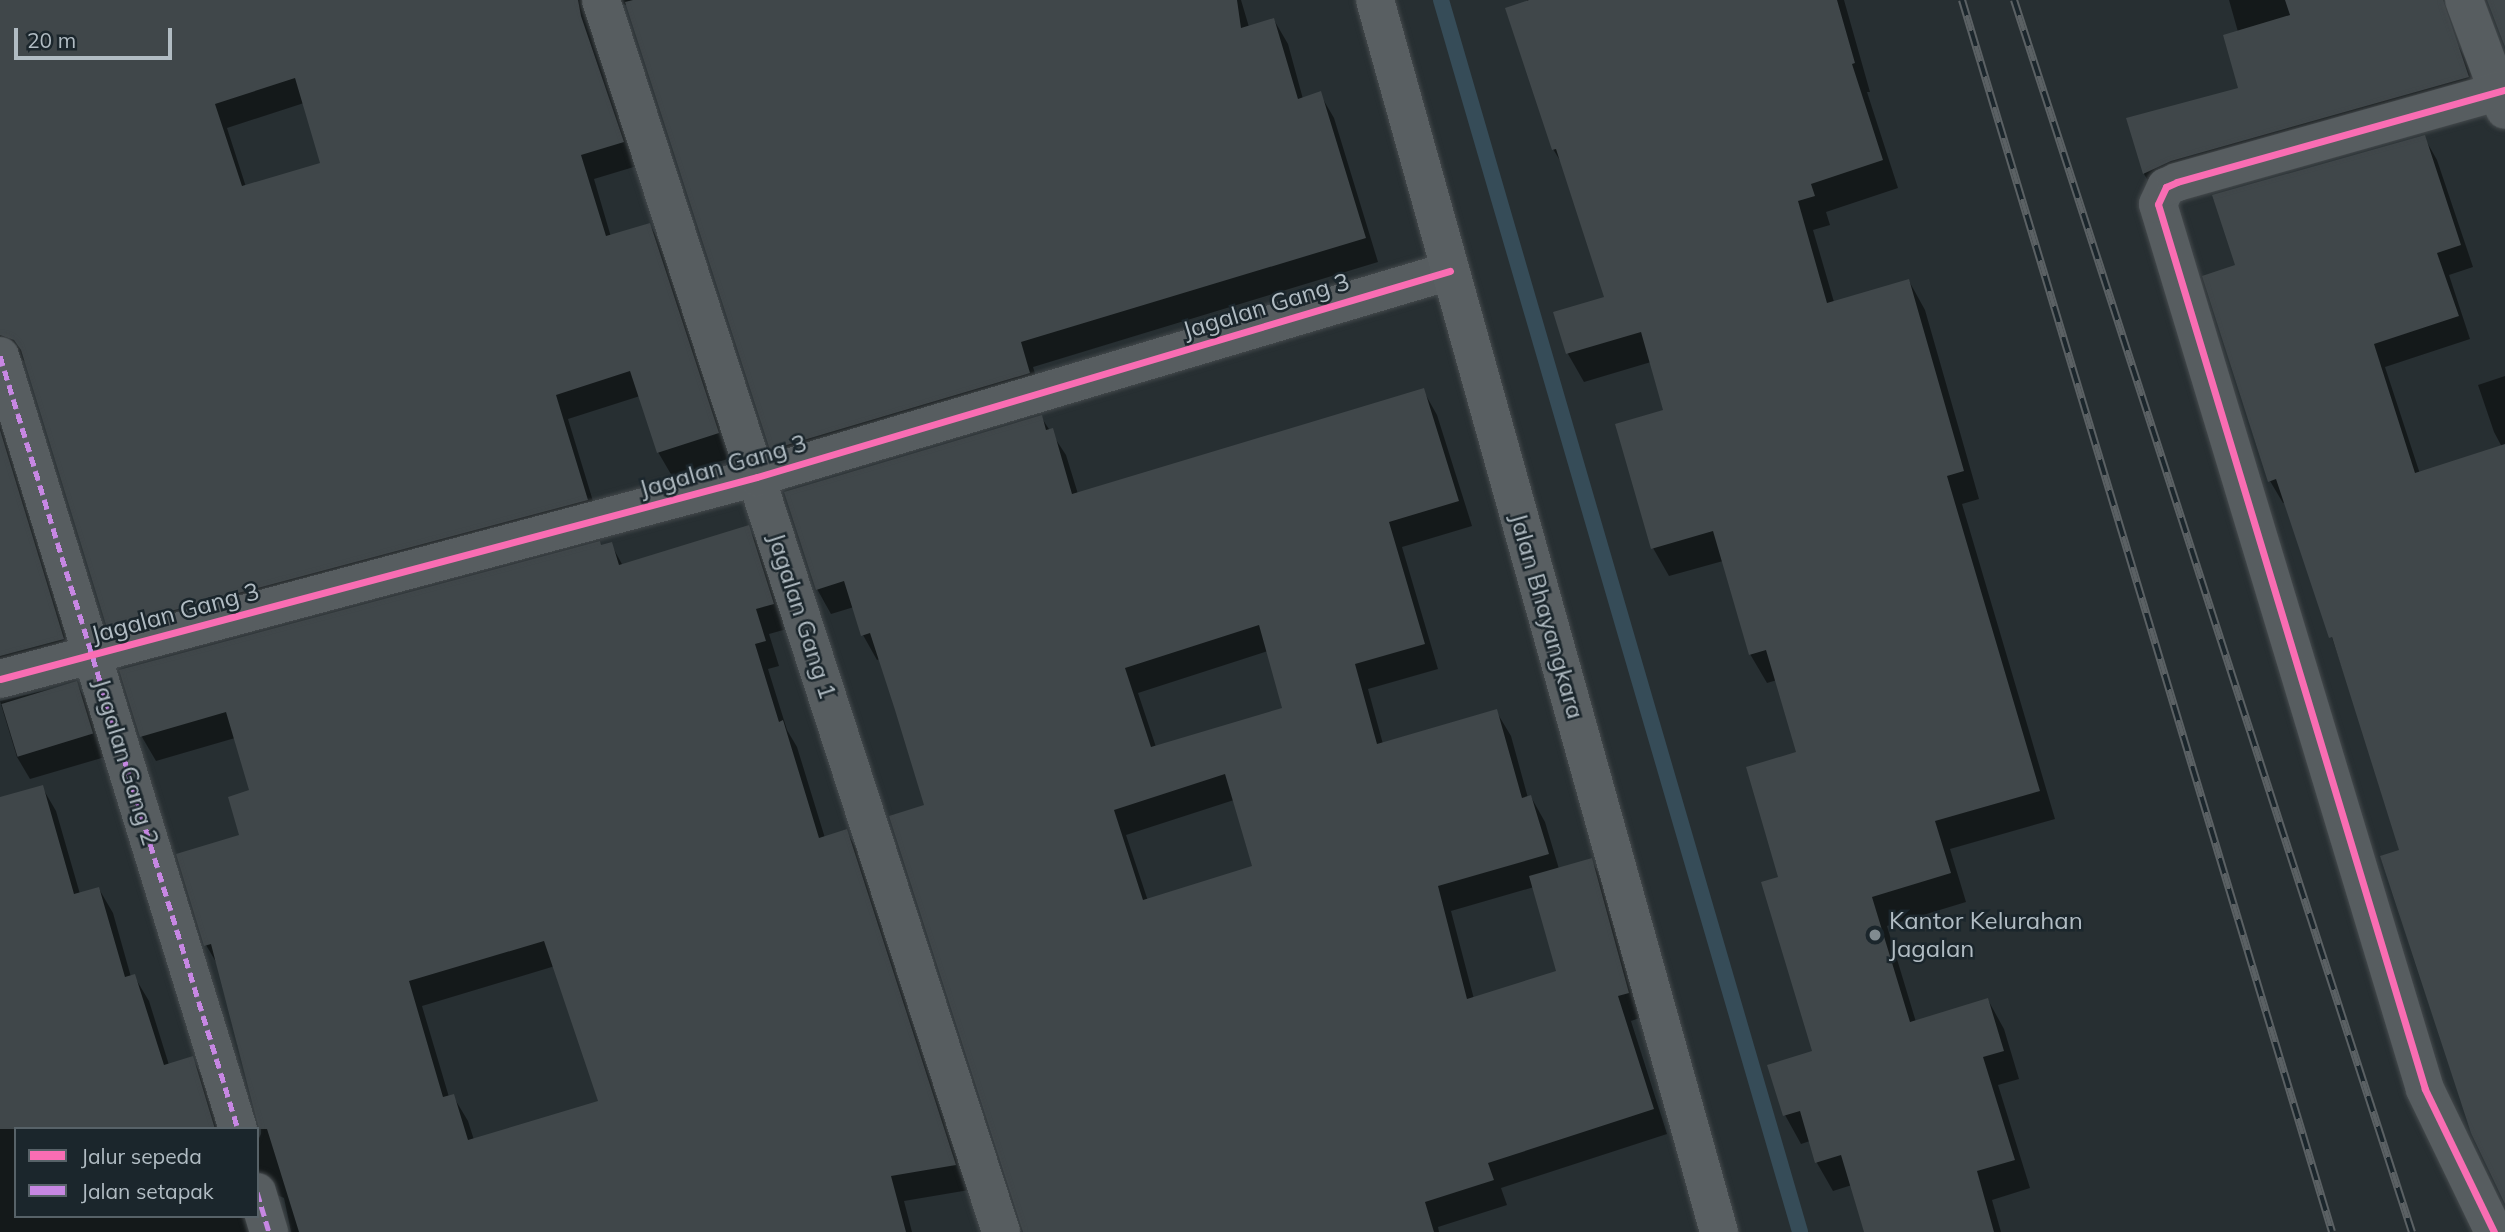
<!DOCTYPE html>
<html>
<head>
<meta charset="utf-8">
<style>
  body { margin:0 }
  #map { position:relative; width:2505px; height:1232px; overflow:hidden; background:#272f32; font-family:Mulish,sans-serif }
  div>[style] { position:absolute }
  .shadow>* { inset:0; background:#0007 }
  .stream>* { height:16px; margin:-8px; padding:0 8px; transform-origin:8px; border-radius:8px; background:#364c58 }
  .building>* { inset:0; background:#40474a; transform-origin:0 0 }
  .roads { filter:drop-shadow(0 0 2px #454a4d) drop-shadow(0 0 2px #454a4d) }
  .minor>* { height:38px; margin:-19px; padding:0 19px; transform-origin:19px; border-radius:19px; background:#575d60 }
  .major>* { height:38px; margin:-19px; padding:0 19px; transform-origin:19px; border-radius:19px; background:#595f62 }
  .rail>* { height:8px; margin-top:-4px; transform-origin:0; background:repeating-linear-gradient(90deg,#1b262c 0 16px,#5b6164 0 32px); box-sizing:border-box; border-block:2px solid #5b6164 }
  .quiet>* { height:5px; margin-top:-2.5px; transform-origin:0; background:repeating-linear-gradient(90deg,#c787e3 0 10px,transparent 0 15px) }
  .cycleway>* { height:7px; margin:-3.5px; padding:0 3.5px; transform-origin:3.5px; border-radius:3.5px; background:#f96db3 }
  .dots>* { width:19px; height:19px; translate:-50% -50%; box-sizing:border-box; border:4px solid #1b262c; border-radius:50% }
  span { translate:-50% -50%; white-space:nowrap; text-align:center; line-height:1.15; -webkit-text-stroke:5px #1b262c; paint-order:stroke }
  .street-label { font-size:24px; color:#b1bcc3 }
  .poi-label { font-size:24px; color:#b1bcc3 }
  .left { translate:0 -50%; text-align:left }
  .legend { position:absolute; left:14px; top:1127px; width:245px; height:91px; box-sizing:border-box; background:#1b262c; border:2px solid #576268; margin:0; padding:9px 12px; list-style:none; font-size:21px; color:#b1bcc3 }
  .legend li { display:flex; align-items:center; gap:14px; height:35px }
  .legend b { width:35px; border:2px solid #576268 }
  .scale { position:absolute; left:14px; top:28px; width:158px; height:32px; box-sizing:border-box; border:4px solid #b1bcc3; border-top:0; padding-left:9px; font-size:21px; line-height:24px; white-space:nowrap; color:#b1bcc3; -webkit-text-stroke:5px #1b262c; paint-order:stroke }
</style>
</head>
<body>
<div id="map">
  <div class="shadow">
    <div style="clip-path:polygon(evenodd,0 0,1241px 0,1249px 27px,1274px 20px,1288px 44px,1303px 99px,1320px 94px,1334px 118px,1378px 262px,1033px 367px,1042px 397px,786px 474px,772px 450px,628px 6px,621px 3px,637px 166px,594px 179px,611px 237px,650px 225px,663px 249px,731px 458px,672px 476px,658px 452px,640px 396px,568px 419px,600px 524px,122px 651px,108px 627px,26px 362px,21px 359px,0 364px,0 0,304px 103px,322px 164px,246px 187px,227px 128px,304px 103px)"></div>
    <div style="clip-path:polygon(1527px 0,1844px 0,1870px 92px,1867px 92px,1898px 188px,1826px 212px,1830px 225px,1813px 230px,1834px 302px,1909px 281px,1925px 310px,1979px 499px,1962px 504px,2055px 819px,1950px 849px,1966px 902px,1887px 926px,1916px 1022px,1988px 1000px,2004px 1029px,2019px 1079px,1998px 1085px,2030px 1188px,1992px 1200px,2001px 1232px,1866px 1232px,1852px 1185px,1833px 1191px,1817px 1163px,1810px 1141px,1801px 1144px,1785px 1115px,1814px 1052px,1781px 878px,1798px 754px,1777px 680px,1767px 683px,1750px 654px,1723px 561px,1669px 576px,1653px 548px,1665px 411px,1651px 362px,1584px 382px,1568px 354px,1555px 313px,1606px 298px,1564px 167px,1553px 149px)"></div>
    <div style="clip-path:polygon(2229px 0,2398px 0,2453px 37px,2466px 59px,2481px 99px,2157px 196px,2144px 174px,2128px 120px,2240px 89px,2238px 32px)"></div>
    <div style="clip-path:polygon(2424px 137px,2437px 160px,2473px 267px,2449px 275px,2470px 339px,2385px 367px,2420px 474px,2502px 447px,2494px 432px,2478px 385px,2505px 376px,2505px 1194px,2385px 794px,2286px 502px,2283px 503px,2270px 481px,2237px 266px)"></div>
    <div style="clip-path:polygon(evenodd,1423px 390px,1437px 415px,1472px 526px,1402px 547px,1438px 669px,1368px 689px,1383px 744px,1496px 711px,1511px 736px,1528px 798px,1531px 797px,1545px 822px,1559px 869px,1591px 860px,1605px 884px,1642px 1017px,1631px 1021px,1667px 1134px,1501px 1188px,1507px 1205px,1438px 1227px,1439px 1232px,1025px 1232px,926px 806px,880px 659px,877px 660px,863px 635px,854px 607px,831px 614px,817px 589px,1041px 417px,1066px 455px,1078px 494px,1423px 390px,1268px 651px,1285px 709px,1156px 747px,1138px 693px,1268px 651px,1423px 390px,1234px 800px,1254px 867px,1148px 901px,1126px 835px,1234px 800px,1423px 390px,1534px 887px,1558px 972px,1474px 999px,1451px 911px,1534px 887px)"></div>
    <div style="clip-path:polygon(0 414px,77px 663px,0 685px)"></div>
    <div style="clip-path:polygon(evenodd,748px 527px,762px 552px,787px 629px,769px 634px,779px 666px,768px 669px,787px 730px,797px 747px,825px 838px,846px 831px,861px 856px,969px 1190px,904px 1201px,912px 1232px,291px 1232px,284px 1198px,277px 1195px,257px 1200px,257px 1142px,261px 1134px,261px 1122px,237px 1044px,240px 1043px,219px 967px,206px 945px,241px 836px,251px 791px,235px 738px,156px 761px,142px 737px,122px 671px,611px 544px,623px 566px,748px 527px,555px 966px,601px 1102px,474px 1140px,468px 1121px,453px 1096px,449px 1097px,422px 1006px,555px 966px)"></div>
    <div style="clip-path:polygon(76px 683px,89px 705px,105px 757px,30px 779px,17px 757px,0 701px)"></div>
    <div style="clip-path:polygon(42px 787px,56px 811px,80px 894px,99px 889px,113px 913px,131px 977px,134px 976px,149px 1001px,169px 1065px,192px 1058px,206px 1083px,220px 1129px,16px 1129px,16px 1216px,249px 1216px,252px 1232px,0 1232px,0 799px)"></div>
  </div>
  <div class="stream">
    <div style="left:1441px;top:0;width:1283px;rotate:73.75deg"></div>
  </div>
  <div class="building">
    <div style="clip-path:polygon(evenodd,0 0,578px 0,581px 16px,624px 142px,581px 155px,606px 236px,650px 223px,719px 433px,657px 453px,630px 371px,556px 395px,588px 500px,107px 628px,21px 350px,14px 340px,0 335px,0 0,295px 78px,320px 163px,242px 186px,215px 104px,295px 78px)"></div>
    <div style="clip-path:polygon(633px 0,1237px 0,1241px 28px,1274px 18px,1298px 99px,1321px 91px,1366px 238px,1021px 342px,1030px 373px,770px 450px,625px 2px)"></div>
    <div style="clip-path:polygon(1529px 0,1837px 0,1855px 63px,1852px 64px,1883px 160px,1811px 184px,1815px 196px,1798px 201px,1827px 303px,1909px 279px,1964px 471px,1947px 476px,2040px 791px,1935px 821px,1951px 873px,1872px 897px,1910px 1022px,1988px 998px,2004px 1051px,1983px 1057px,2015px 1160px,1977px 1171px,1994px 1232px,1864px 1232px,1841px 1155px,1815px 1163px,1800px 1111px,1783px 1116px,1767px 1065px,1812px 1051px,1761px 882px,1778px 877px,1746px 767px,1796px 752px,1766px 650px,1749px 655px,1713px 531px,1651px 549px,1615px 424px,1663px 410px,1641px 332px,1566px 354px,1553px 312px,1604px 297px,1556px 149px,1552px 150px,1505px 8px)"></div>
    <div style="clip-path:polygon(2285px 0,2443px 0,2469px 77px,2171px 161px,2143px 174px,2126px 118px,2238px 88px,2223px 35px,2290px 15px)"></div>
    <div style="clip-path:polygon(2487px 0,2505px 0,2505px 47px)"></div>
    <div style="clip-path:polygon(2425px 135px,2461px 245px,2437px 253px,2459px 316px,2374px 344px,2415px 473px,2505px 444px,2505px 1204px,2471px 1133px,2380px 856px,2399px 850px,2332px 637px,2329px 638px,2276px 479px,2268px 482px,2202px 276px,2235px 265px,2212px 195px)"></div>
    <div style="clip-path:polygon(evenodd,1424px 388px,1459px 501px,1389px 522px,1425px 644px,1355px 664px,1377px 744px,1497px 709px,1522px 798px,1531px 795px,1549px 854px,1438px 886px,1467px 999px,1556px 971px,1529px 876px,1592px 858px,1629px 993px,1618px 996px,1654px 1109px,1488px 1163px,1494px 1180px,1425px 1202px,1434px 1232px,1023px 1232px,889px 816px,924px 805px,895px 710px,870px 633px,861px 636px,844px 581px,816px 590px,784px 492px,1042px 415px,1046px 430px,1053px 428px,1072px 494px,1424px 388px,1259px 625px,1282px 708px,1151px 747px,1125px 668px,1259px 625px,1424px 388px,1225px 774px,1252px 866px,1143px 900px,1114px 810px,1225px 774px)"></div>
    <div style="clip-path:polygon(0 430px,64px 639px,0 656px)"></div>
    <div style="clip-path:polygon(evenodd,749px 525px,774px 604px,756px 609px,766px 641px,755px 644px,779px 722px,783px 720px,819px 838px,847px 829px,956px 1165px,891px 1176px,906px 1232px,299px 1232px,267px 1129px,259px 1129px,211px 944px,204px 946px,176px 854px,239px 835px,228px 797px,249px 790px,226px 712px,140px 737px,119px 670px,600px 541px,601px 545px,612px 542px,619px 565px,749px 525px,544px 941px,598px 1101px,468px 1140px,454px 1094px,443px 1097px,409px 981px,544px 941px)"></div>
    <div style="left:77px;top:681px;width:55px;height:79px;rotate:73deg"></div>
    <div style="clip-path:polygon(43px 785px,74px 894px,99px 887px,125px 977px,135px 974px,164px 1065px,193px 1056px,215px 1129px,0 1129px,0 797px)"></div>
  </div>
  <div class="roads">
    <div class="minor">
      <div style="left:601px;top:0;width:1295px;rotate:72.01deg"></div>
      <div style="left:2464px;top:0;width:117px;rotate:69.6deg"></div>
      <div style="left:0;top:356px;width:809px;rotate:72.89deg"></div>
      <div style="left:0;top:679px;width:783px;rotate:-14.94deg"></div>
      <div style="left:757px;top:477px;width:723px;rotate:-16.56deg"></div>
      <div style="left:257px;top:1192px;width:42px;rotate:73.3deg"></div>
      <div style="left:2494px;top:1232px;width:159px;rotate:-115.8deg"></div>
      <div style="left:2425px;top:1089px;width:924px;rotate:-106.79deg"></div>
      <div style="left:2158px;top:204px;width:19px;rotate:-65deg"></div>
      <div style="left:2166px;top:187px;width:12px;rotate:-24deg"></div>
      <div style="left:2177px;top:182px;width:341px;rotate:-15.7deg"></div>
    </div>
    <div class="major">
      <div style="left:1375px;top:0;width:1279px;rotate:74.4deg"></div>
    </div>
  </div>
  <div class="rail">
    <div style="left:1962px;top:0;width:1286px;rotate:73.28deg"></div>
    <div style="left:2014px;top:0;width:1295px;rotate:72.1deg"></div>
  </div>
  <div class="quiet">
    <div style="left:0;top:356px;width:809px;rotate:72.89deg"></div>
    <div style="left:257px;top:1192px;width:42px;rotate:73.3deg"></div>
  </div>
  <div class="cycleway">
    <div style="left:0;top:679px;width:783px;rotate:-14.94deg"></div>
    <div style="left:757px;top:477px;width:723px;rotate:-16.56deg"></div>
    <div style="left:2494px;top:1232px;width:159px;rotate:-115.8deg"></div>
    <div style="left:2425px;top:1089px;width:924px;rotate:-106.79deg"></div>
    <div style="left:2158px;top:204px;width:19px;rotate:-65deg"></div>
    <div style="left:2166px;top:187px;width:12px;rotate:-24deg"></div>
    <div style="left:2177px;top:182px;width:341px;rotate:-15.7deg"></div>
  </div>
  <div class="dots">
    <div style="left:1875px;top:935px;background:#818b90"></div>
  </div>
  <div class="street-label">
    <span style="left:1266px;top:306px;rotate:-17deg">Jagalan Gang 3</span>
    <span style="left:723px;top:466px;rotate:-16deg">Jagalan Gang 3</span>
    <span style="left:175px;top:613px;rotate:-15deg">Jagalan Gang 3</span>
    <span style="left:802px;top:616px;rotate:72deg">Jagalan Gang 1</span>
    <span style="left:1547px;top:616px;rotate:74deg">Jalan Bhayangkara</span>
    <span style="left:126px;top:762px;rotate:73deg">Jagalan Gang 2</span>
  </div>
  <div class="poi-label">
    <span class="left" style="left:1889px;top:935px">Kantor Kelurahan<br>Jagalan</span>
  </div>
  <ul class="legend">
  <li><b style="height:9px;background:#f96db3"></b>Jalur sepeda</li>
  <li><b style="height:9px;background:#c787e3"></b>Jalan setapak</li>
  </ul>
  <div class="scale">20 m</div>
</div>
</body>
</html>
